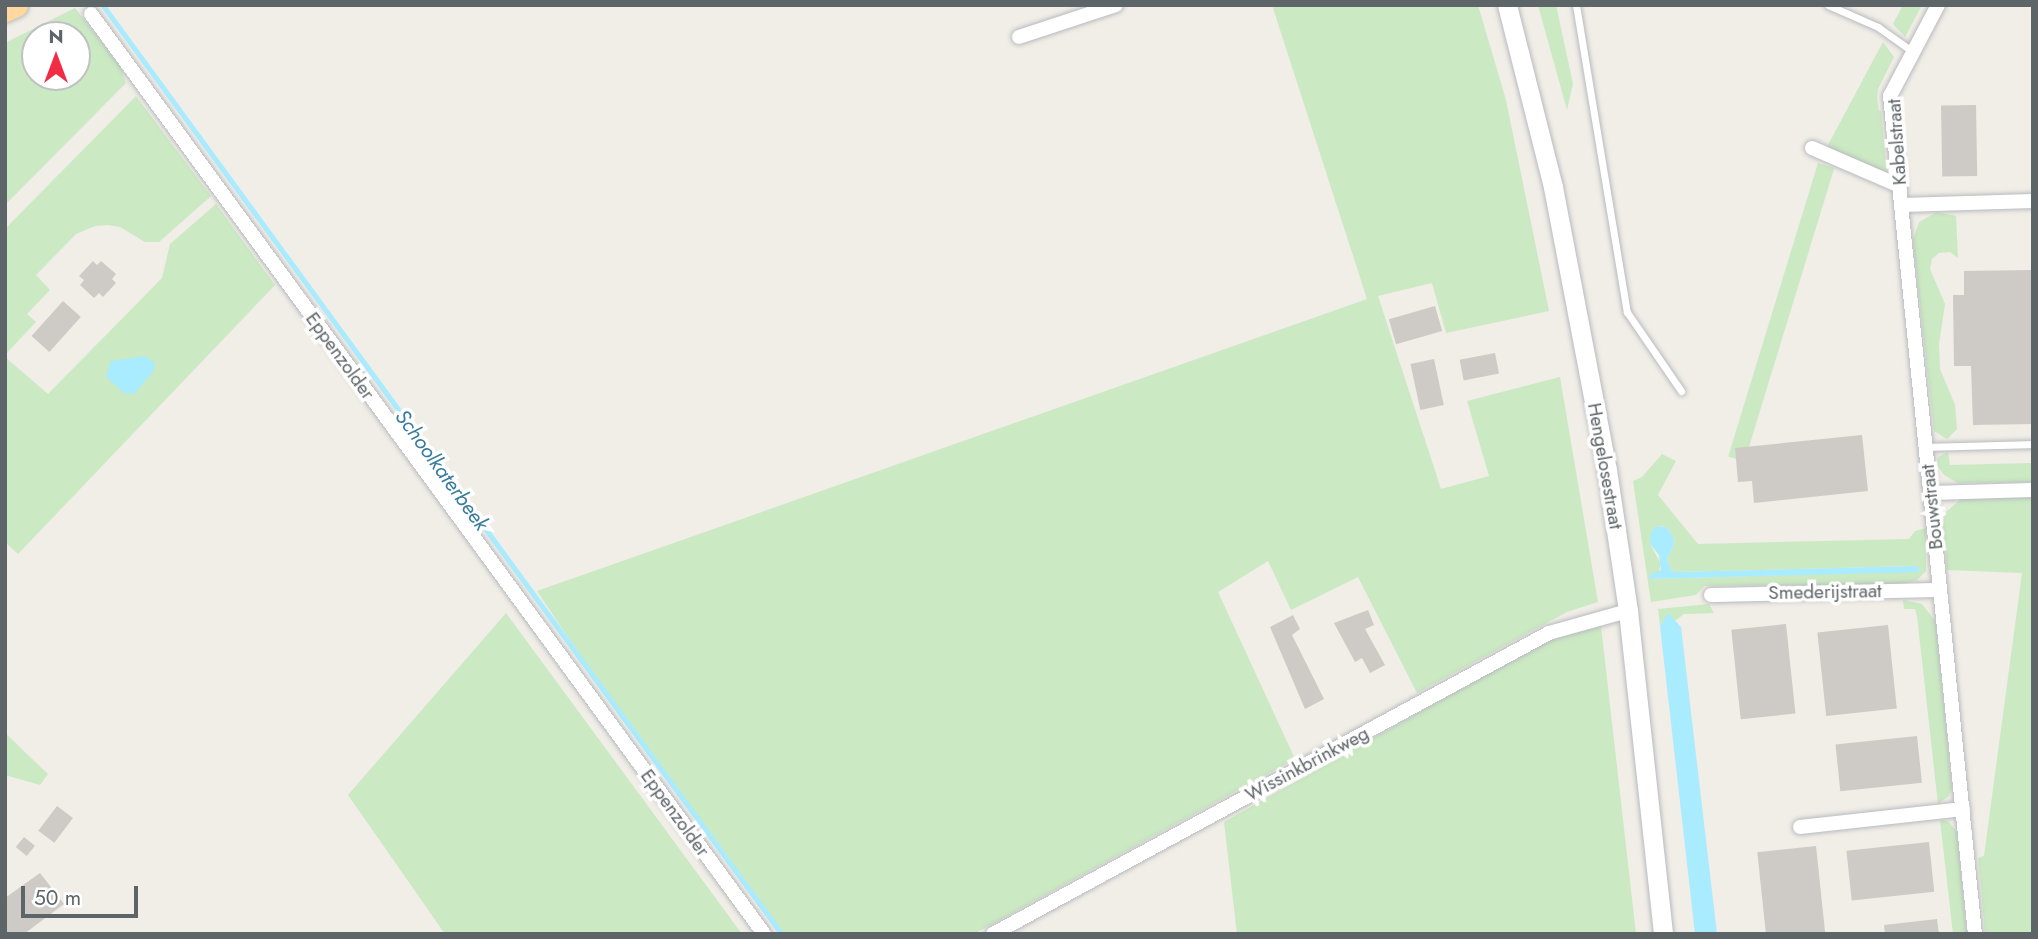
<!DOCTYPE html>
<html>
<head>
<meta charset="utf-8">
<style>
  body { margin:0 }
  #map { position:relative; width:2038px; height:939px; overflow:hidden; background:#f1ede7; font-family:Jost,sans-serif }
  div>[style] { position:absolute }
  .green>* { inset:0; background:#cbe9c3; transform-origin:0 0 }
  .water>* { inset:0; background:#a9ebff }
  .stream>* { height:4.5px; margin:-2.25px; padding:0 2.25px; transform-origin:2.25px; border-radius:2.25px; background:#a9ebff }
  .building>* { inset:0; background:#cecac6; transform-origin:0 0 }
  .roads { filter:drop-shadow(0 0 2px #b7bbbe) drop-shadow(0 0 2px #b7bbbe) }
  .service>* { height:7px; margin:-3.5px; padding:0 3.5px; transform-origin:3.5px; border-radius:3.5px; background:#fff }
  .minor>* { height:14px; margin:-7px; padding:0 7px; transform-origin:7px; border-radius:7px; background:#fff }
  .secondary>* { height:19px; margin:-9.5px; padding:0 9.5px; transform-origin:9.5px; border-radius:9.5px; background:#fff }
  .trunk>* { height:23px; margin:-11.5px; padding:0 11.5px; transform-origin:11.5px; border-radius:11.5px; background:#ffd89f }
  span { translate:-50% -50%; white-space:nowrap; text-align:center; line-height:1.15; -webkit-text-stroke:7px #fff; paint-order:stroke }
  .street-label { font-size:19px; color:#5e6568 }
  .water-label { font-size:21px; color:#377c9c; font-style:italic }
  .frame { position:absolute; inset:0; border:7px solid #5e6568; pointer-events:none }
  .north { position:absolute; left:21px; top:21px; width:70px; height:70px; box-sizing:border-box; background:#fff; border:2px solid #bfc1c3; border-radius:50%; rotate:0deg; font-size:19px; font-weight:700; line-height:28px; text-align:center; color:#5e6568 }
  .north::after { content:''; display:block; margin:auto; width:24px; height:32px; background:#f22c44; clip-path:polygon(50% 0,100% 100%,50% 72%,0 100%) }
  .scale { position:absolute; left:21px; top:886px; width:117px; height:32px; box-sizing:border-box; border:4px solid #5e6568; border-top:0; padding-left:9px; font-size:21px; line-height:24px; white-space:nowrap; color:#5e6568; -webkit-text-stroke:5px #fff; paint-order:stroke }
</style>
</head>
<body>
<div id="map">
  <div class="green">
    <div style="clip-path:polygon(1272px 5px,1478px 5px,1506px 100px,1549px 311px,1446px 333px,1432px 283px,1378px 296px,1441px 489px,1489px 476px,1467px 401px,1560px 377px,1598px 602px,1567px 612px,1417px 693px,1358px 577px,1291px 610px,1268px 561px,1218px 592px,1295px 759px,974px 934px,782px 934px,591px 672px,537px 591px,1367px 299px)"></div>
    <div style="clip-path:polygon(1538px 5px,1556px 5px,1573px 84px,1567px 110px)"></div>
    <div style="clip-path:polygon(1903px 5px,1922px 5px,1905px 37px,1893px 24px)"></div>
    <div style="clip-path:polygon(evenodd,75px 8px,120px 65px,126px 83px,5px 205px,5px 43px,75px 8px,35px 35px,77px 35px,77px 77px,35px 77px,35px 35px)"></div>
    <div style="clip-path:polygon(1883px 42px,1894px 57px,1878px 89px,1877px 99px,1879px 111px,1881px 111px,1887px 175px,1829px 150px,1828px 145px)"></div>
    <div style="clip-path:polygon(136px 96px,211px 196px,159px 242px,145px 242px,120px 227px,108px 225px,95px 226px,76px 234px,36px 275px,50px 290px,27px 314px,36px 322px,5px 355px,5px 229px)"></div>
    <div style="left:1818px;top:163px;width:17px;height:307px;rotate:17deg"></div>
    <div style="clip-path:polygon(216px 204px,275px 285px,18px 554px,5px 542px,5px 357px,48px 394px,162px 278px,170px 244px)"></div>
    <div style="clip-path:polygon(1937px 212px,1956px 216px,1958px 258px,1950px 252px,1939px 253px,1932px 259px,1930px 269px,1945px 304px,1939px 344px,1940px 369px,1955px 405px,1957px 429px,1947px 439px,1934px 431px,1913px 240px,1919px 222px)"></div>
    <div style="clip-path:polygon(1948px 452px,1950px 465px,2033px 463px,2033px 482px,1958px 483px,1944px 475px,1937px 465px,1938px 457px)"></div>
    <div style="clip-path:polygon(evenodd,1662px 454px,1676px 461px,1658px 495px,1698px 544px,1909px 539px,1915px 531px,1926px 528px,1926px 571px,1917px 580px,1904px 584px,1704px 586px,1696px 595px,1651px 602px,1633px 481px,1642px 477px,1662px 454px,1658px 526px,1666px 527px,1673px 536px,1674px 544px,1667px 559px,1671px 570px,1675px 572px,1917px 566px,1919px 571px,1652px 579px,1649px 575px,1658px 573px,1661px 564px,1650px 544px,1658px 526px)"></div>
    <div style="clip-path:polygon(2033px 497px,2033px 934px,1985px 934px,1978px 858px,1984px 856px,2022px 573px,1947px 570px,1943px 521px,1946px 512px,1962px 498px)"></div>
    <div style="clip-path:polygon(1903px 600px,1922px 604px,1936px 622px,1952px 788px,1949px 796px,1938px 804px,1917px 616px,1915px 609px,1904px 609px)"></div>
    <div style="clip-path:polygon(1709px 604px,1714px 613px,1684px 614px,1676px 620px,1662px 622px,1660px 626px,1658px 609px)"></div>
    <div style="clip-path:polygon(506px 613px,742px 934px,445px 934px,348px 795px)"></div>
    <div style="clip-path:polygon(1588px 626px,1601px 626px,1636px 934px,1237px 934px,1224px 822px,1559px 634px)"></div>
    <div style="clip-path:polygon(5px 733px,48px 774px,40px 785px,5px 775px)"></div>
    <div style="clip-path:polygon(1940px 820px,1948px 821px,1957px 832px,1967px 934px,1953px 934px)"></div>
  </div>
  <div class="water">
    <div style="clip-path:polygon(145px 356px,155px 363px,153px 372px,134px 394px,124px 393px,106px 377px,111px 361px)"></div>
    <div style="clip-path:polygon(1657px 526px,1666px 527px,1673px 536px,1674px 544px,1667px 559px,1671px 570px,1675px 572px,1918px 566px,1919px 572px,1650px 579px,1649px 575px,1661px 570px,1659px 555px,1650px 544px,1651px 532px)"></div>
    <div style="clip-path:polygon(1668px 613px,1681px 627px,1717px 934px,1695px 934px,1660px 626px)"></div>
  </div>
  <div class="stream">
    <div style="left:103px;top:5px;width:1151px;rotate:53.84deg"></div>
  </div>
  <div class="building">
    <div style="left:1976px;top:105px;width:71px;height:35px;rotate:89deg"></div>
    <div style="clip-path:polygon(93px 261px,97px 265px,101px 261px,116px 274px,112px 279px,116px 283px,103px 297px,99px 293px,94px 298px,80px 285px,84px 280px,79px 276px)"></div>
    <div style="clip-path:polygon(2033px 270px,2033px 424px,1973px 425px,1971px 366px,1954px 366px,1953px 295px,1964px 295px,1964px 271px)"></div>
    <div style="left:63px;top:301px;width:24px;height:47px;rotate:42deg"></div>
    <div style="left:1435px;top:306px;width:26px;height:48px;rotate:74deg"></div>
    <div style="left:1495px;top:353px;width:21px;height:36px;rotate:79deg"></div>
    <div style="left:1434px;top:359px;width:47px;height:24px;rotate:78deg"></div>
    <div style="clip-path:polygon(1862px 435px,1868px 491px,1754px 503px,1752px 481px,1738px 482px,1735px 448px)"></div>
    <div style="clip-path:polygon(1368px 610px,1374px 625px,1365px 629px,1385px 665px,1370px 673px,1362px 658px,1355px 662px,1334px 623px)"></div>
    <div style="clip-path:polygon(1293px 615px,1300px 629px,1292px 635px,1324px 699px,1305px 709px,1270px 627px)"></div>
    <div style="left:1786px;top:624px;width:90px;height:55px;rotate:84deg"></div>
    <div style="left:1888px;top:625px;width:84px;height:71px;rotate:84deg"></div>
    <div style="left:1917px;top:736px;width:47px;height:82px;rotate:84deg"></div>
    <div style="left:57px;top:806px;width:20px;height:31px;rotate:37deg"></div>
    <div style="left:24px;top:837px;width:14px;height:13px;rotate:39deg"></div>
    <div style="left:1929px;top:842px;width:50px;height:83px;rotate:84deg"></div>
    <div style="left:1816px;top:846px;width:89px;height:59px;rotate:84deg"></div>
    <div style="clip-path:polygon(40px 873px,64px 904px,24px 934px,5px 934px,5px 898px)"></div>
    <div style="clip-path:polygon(1937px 919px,1939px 934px,1885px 934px,1884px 925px)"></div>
  </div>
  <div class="roads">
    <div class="service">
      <div style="left:1576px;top:5px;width:311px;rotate:80.6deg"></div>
      <div style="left:1627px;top:312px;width:96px;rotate:55.6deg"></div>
      <div style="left:1828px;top:5px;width:55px;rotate:23.7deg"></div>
      <div style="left:1878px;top:27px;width:43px;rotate:35.5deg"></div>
      <div style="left:1926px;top:447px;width:107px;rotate:-1.6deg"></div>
    </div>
    <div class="minor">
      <div style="left:1938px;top:5px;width:103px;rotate:117.8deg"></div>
      <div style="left:1890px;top:96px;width:842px;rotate:84.21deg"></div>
      <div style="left:91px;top:14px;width:1140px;rotate:53.81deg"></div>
      <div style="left:1019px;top:37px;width:102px;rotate:-18.3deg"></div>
      <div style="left:1812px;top:148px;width:96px;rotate:23.4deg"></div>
      <div style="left:1902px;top:205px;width:131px;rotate:-1.7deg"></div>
      <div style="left:1930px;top:493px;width:103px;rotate:-1.7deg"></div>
      <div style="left:1711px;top:595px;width:229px;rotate:-1.3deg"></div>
      <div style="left:1800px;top:827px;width:164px;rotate:-6.3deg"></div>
      <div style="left:993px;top:934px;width:632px;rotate:-28.43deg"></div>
      <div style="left:1549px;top:633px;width:82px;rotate:-15.6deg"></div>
    </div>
    <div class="secondary">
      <div style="left:1507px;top:5px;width:188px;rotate:75.8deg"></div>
      <div style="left:1553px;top:187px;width:288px;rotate:79.2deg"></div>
      <div style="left:1607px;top:470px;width:143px;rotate:81.5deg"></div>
      <div style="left:1628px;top:611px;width:325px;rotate:83.8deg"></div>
    </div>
    <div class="trunk">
      <div style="left:5px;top:10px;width:12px;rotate:-24deg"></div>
    </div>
  </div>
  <div class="street-label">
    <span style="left:1897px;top:142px;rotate:-94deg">Kabelstraat</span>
    <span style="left:340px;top:356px;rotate:54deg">Eppenzolder</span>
    <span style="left:1605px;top:466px;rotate:80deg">Hengelosestraat</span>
    <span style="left:1932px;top:507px;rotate:-96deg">Bouwstraat</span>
    <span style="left:1825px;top:592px;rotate:-1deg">Smederijstraat</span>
    <span style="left:1307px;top:764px;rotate:-28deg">Wissinkbrinkweg</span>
    <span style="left:675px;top:813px;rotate:54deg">Eppenzolder</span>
  </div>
  <div class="water-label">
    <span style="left:442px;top:470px;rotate:54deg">Schoolkaterbeek</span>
  </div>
  <div class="frame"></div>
  <div class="north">N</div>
  <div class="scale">50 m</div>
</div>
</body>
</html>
